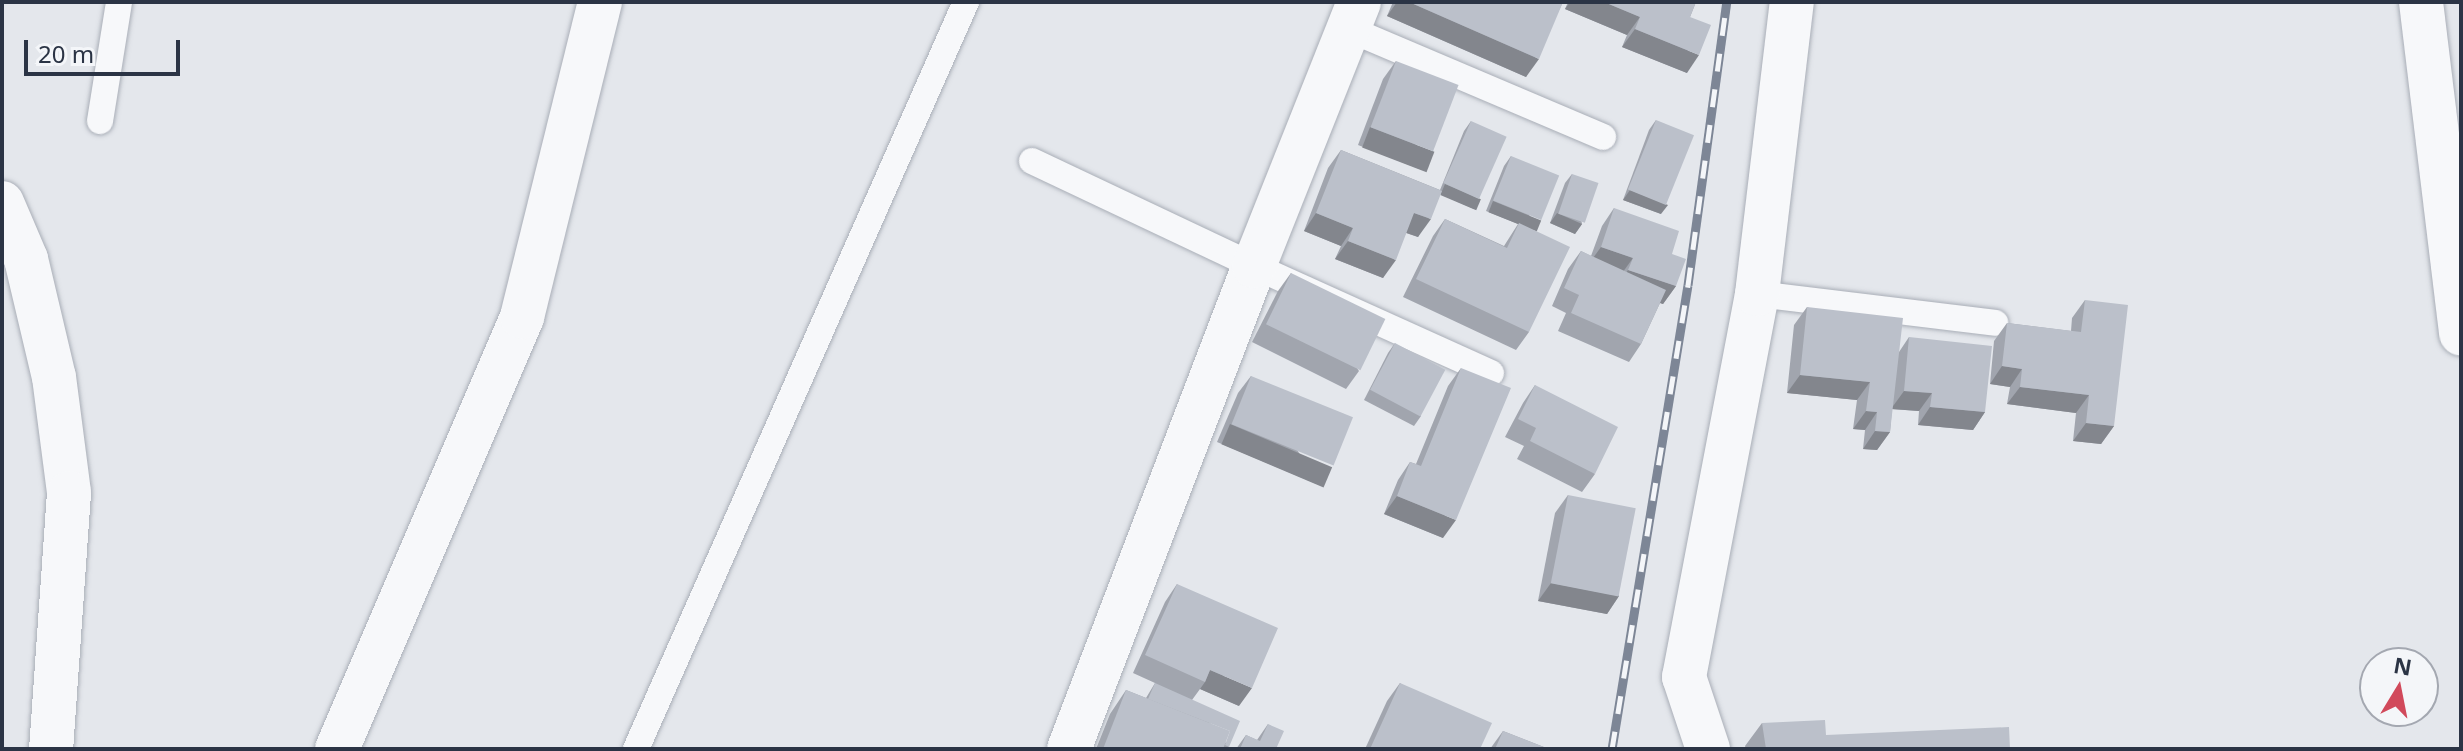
<!DOCTYPE html>
<html>
<head>
<meta charset="utf-8">
<style>
  body { margin:0 }
  #map { position:relative; width:2463px; height:751px; overflow:hidden; background:#e4e7ec; font-family:"Noto Sans",sans-serif }
  div>[style] { position:absolute }
  .roads { filter:drop-shadow(0 0 2px #a9aeb7) drop-shadow(0 0 2px #a9aeb7) }
  .lane>* { height:26px; margin:-13px; padding:0 13px; transform-origin:13px; border-radius:13px; background:#f7f8fa }
  .street>* { height:44px; margin:-22px; padding:0 22px; transform-origin:22px; border-radius:22px; background:#f7f8fa }
  .rail>* { height:9px; margin-top:-4.5px; transform-origin:0; background:repeating-linear-gradient(90deg,#f4f6f9 0 18px,#7d8696 0 36px); box-sizing:border-box; border-block:2px solid #7d8696 }
  .wall>* { inset:0; background:#a1a5ae }
  .shaded-wall>* { inset:0; background:#83868d; transform-origin:0 0 }
  .building>* { inset:0; background:#bbc0ca; transform-origin:0 0 }
  span { translate:-50% -50%; white-space:nowrap; text-align:center; line-height:1.15; -webkit-text-stroke:7px #f4f6f9; paint-order:stroke }
  .frame { position:absolute; inset:0; border:4px solid #2b3445; pointer-events:none }
  .north { position:absolute; left:2359px; top:647px; width:80px; height:80px; box-sizing:border-box; background:#f4f6f9; border:2px solid #a4a8b1; border-radius:50%; rotate:10deg; font-size:22px; font-weight:700; line-height:32px; text-align:center; color:#2b3445 }
  .north::after { content:''; display:block; margin:auto; width:28px; height:36px; background:#d1495b; clip-path:polygon(50% 0,100% 100%,50% 72%,0 100%) }
  .scale { position:absolute; left:24px; top:40px; width:156px; height:36px; box-sizing:border-box; border:4px solid #2b3445; border-top:0; padding-left:10px; font-size:24px; line-height:28px; white-space:nowrap; color:#2b3445; -webkit-text-stroke:6px #f4f6f9; paint-order:stroke }
</style>
</head>
<body>
<div id="map">
  <div class="roads">
    <div class="lane">
      <div style="left:1349px;top:29px;width:276px;rotate:23deg"></div>
      <div style="left:100px;top:121px;width:121px;rotate:-80.9deg"></div>
      <div style="left:1032px;top:161px;width:246px;rotate:25.3deg"></div>
      <div style="left:1254px;top:266px;width:260px;rotate:24.3deg"></div>
      <div style="left:1757px;top:294px;width:240px;rotate:6.9deg"></div>
      <div style="left:636px;top:749px;width:817px;rotate:-66.17deg"></div>
    </div>
    <div class="street">
      <div style="left:2421px;top:2px;width:334px;rotate:83.1deg"></div>
      <div style="left:2px;top:203px;width:61px;rotate:66.8deg"></div>
      <div style="left:26px;top:259px;width:121px;rotate:76.7deg"></div>
      <div style="left:54px;top:377px;width:117px;rotate:82.6deg"></div>
      <div style="left:69px;top:493px;width:257px;rotate:94deg"></div>
      <div style="left:337px;top:749px;width:470px;rotate:-66.8deg"></div>
      <div style="left:522px;top:317px;width:325px;rotate:-76.1deg"></div>
      <div style="left:1069px;top:749px;width:517px;rotate:-69.04deg"></div>
      <div style="left:1254px;top:266px;width:284px;rotate:-68.3deg"></div>
      <div style="left:1708px;top:749px;width:76px;rotate:-108.4deg"></div>
      <div style="left:1684px;top:677px;width:390px;rotate:-79.2deg"></div>
      <div style="left:1757px;top:294px;width:294px;rotate:-83.2deg"></div>
    </div>
  </div>
  <div class="rail">
    <div style="left:1612px;top:749px;width:470px;rotate:-80.7deg"></div>
    <div style="left:1688px;top:285px;width:286px;rotate:-82.2deg"></div>
  </div>
  <div class="wall">
    <div style="clip-path:polygon(1393px 2px,1563px 2px,1526px 77px,1387px 16px)"></div>
    <div style="clip-path:polygon(1568px 2px,1696px 2px,1690px 17px,1687px 73px,1622px 47px,1627px 35px,1565px 9px)"></div>
    <div style="clip-path:polygon(1396px 61px,1422px 170px,1358px 145px,1383px 79px)"></div>
    <div style="clip-path:polygon(1656px 120px,1661px 214px,1623px 200px,1649px 130px)"></div>
    <div style="clip-path:polygon(1471px 121px,1474px 209px,1440px 194px,1418px 237px,1406px 233px,1383px 278px,1335px 259px,1341px 246px,1304px 231px,1328px 168px,1341px 150px,1440px 190px,1464px 131px)"></div>
    <div style="clip-path:polygon(1511px 156px,1534px 230px,1529px 332px,1516px 350px,1403px 297px,1433px 236px,1445px 219px,1504px 246px,1518px 224px,1486px 211px,1504px 166px)"></div>
    <div style="clip-path:polygon(1572px 174px,1582px 224px,1575px 234px,1550px 223px,1565px 183px)"></div>
    <div style="clip-path:polygon(1614px 208px,1676px 286px,1663px 304px,1660px 303px,1641px 344px,1629px 362px,1558px 331px,1566px 313px,1552px 306px,1568px 269px,1581px 251px,1591px 256px,1602px 226px)"></div>
    <div style="clip-path:polygon(1291px 273px,1359px 371px,1346px 389px,1252px 342px,1278px 291px)"></div>
    <div style="clip-path:polygon(2085px 300px,2114px 426px,2101px 444px,2073px 441px,2076px 413px,2007px 404px,2010px 387px,1990px 384px,1994px 341px,2007px 323px,2071px 331px,2072px 318px)"></div>
    <div style="clip-path:polygon(1807px 307px,1899px 352px,1909px 337px,1985px 412px,1973px 430px,1918px 425px,1919px 411px,1892px 409px,1890px 432px,1877px 450px,1863px 449px,1865px 430px,1853px 429px,1857px 400px,1787px 393px,1794px 325px)"></div>
    <div style="clip-path:polygon(1395px 343px,1421px 416px,1414px 426px,1364px 400px,1388px 353px)"></div>
    <div style="clip-path:polygon(1461px 368px,1443px 538px,1384px 514px,1398px 480px,1410px 462px,1416px 464px,1448px 386px)"></div>
    <div style="clip-path:polygon(1251px 376px,1319px 485px,1217px 442px,1238px 393px)"></div>
    <div style="clip-path:polygon(1535px 385px,1595px 474px,1582px 492px,1517px 459px,1524px 446px,1505px 437px,1523px 403px)"></div>
    <div style="clip-path:polygon(1568px 495px,1619px 596px,1607px 614px,1538px 601px,1555px 513px)"></div>
    <div style="clip-path:polygon(1177px 584px,1239px 706px,1200px 689px,1192px 700px,1229px 747px,1228px 749px,1096px 749px,1110px 714px,1126px 690px,1146px 698px,1155px 683px,1133px 673px,1165px 602px)"></div>
    <div style="clip-path:polygon(1400px 683px,1480px 749px,1365px 749px,1387px 701px)"></div>
    <div style="clip-path:polygon(1762px 723px,1826px 735px,2010px 749px,1746px 749px,1745px 746px)"></div>
    <div style="clip-path:polygon(1268px 724px,1276px 749px,1236px 749px,1246px 735px,1257px 740px)"></div>
    <div style="clip-path:polygon(1503px 731px,1549px 749px,1490px 749px)"></div>
  </div>
  <div class="shaded-wall">
    <div style="clip-path:polygon(1397px 2px,1409px 2px,1539px 59px,1526px 77px,1387px 16px)"></div>
    <div style="clip-path:polygon(1570px 2px,1604px 2px,1640px 17px,1627px 35px,1565px 9px)"></div>
    <div style="clip-path:polygon(1635px 29px,1699px 55px,1687px 73px,1622px 47px)"></div>
    <div style="left:1370px;top:127px;width:69px;height:22px;rotate:21deg"></div>
    <div style="left:1445px;top:184px;width:39px;height:12px;rotate:23deg"></div>
    <div style="clip-path:polygon(1630px 190px,1668px 205px,1661px 214px,1623px 200px)"></div>
    <div style="left:1493px;top:201px;width:52px;height:12px;rotate:22deg"></div>
    <div style="clip-path:polygon(1316px 213px,1353px 228px,1341px 246px,1304px 231px)"></div>
    <div style="clip-path:polygon(1414px 213px,1431px 219px,1418px 237px,1401px 231px)"></div>
    <div style="clip-path:polygon(1557px 213px,1582px 224px,1575px 234px,1550px 223px)"></div>
    <div style="clip-path:polygon(1348px 241px,1396px 260px,1383px 278px,1335px 259px)"></div>
    <div style="clip-path:polygon(1601px 247px,1633px 258px,1620px 276px,1588px 265px)"></div>
    <div style="clip-path:polygon(1628px 270px,1676px 286px,1663px 304px,1616px 288px)"></div>
    <div style="clip-path:polygon(2002px 366px,2022px 369px,2010px 387px,1990px 384px)"></div>
    <div style="clip-path:polygon(1800px 375px,1870px 382px,1857px 400px,1787px 393px)"></div>
    <div style="clip-path:polygon(2020px 387px,2089px 395px,2076px 413px,2007px 404px)"></div>
    <div style="clip-path:polygon(1904px 391px,1932px 393px,1919px 411px,1891px 409px)"></div>
    <div style="clip-path:polygon(1930px 407px,1985px 412px,1973px 430px,1918px 425px)"></div>
    <div style="clip-path:polygon(1866px 411px,1877px 412px,1865px 430px,1853px 429px)"></div>
    <div style="clip-path:polygon(2086px 423px,2114px 426px,2101px 444px,2073px 441px)"></div>
    <div style="left:1230px;top:424px;width:111px;height:22px;rotate:23deg"></div>
    <div style="clip-path:polygon(1875px 431px,1890px 432px,1877px 450px,1863px 449px)"></div>
    <div style="clip-path:polygon(1397px 496px,1456px 520px,1443px 538px,1384px 514px)"></div>
    <div style="clip-path:polygon(1551px 583px,1619px 596px,1607px 614px,1538px 601px)"></div>
    <div style="clip-path:polygon(1210px 670px,1252px 688px,1239px 706px,1200px 689px,1205px 682px)"></div>
  </div>
  <div class="building">
    <div style="clip-path:polygon(1409px 2px,1563px 2px,1539px 59px)"></div>
    <div style="clip-path:polygon(1604px 2px,1696px 2px,1690px 17px,1711px 25px,1699px 55px,1635px 29px,1640px 17px)"></div>
    <div style="left:1396px;top:61px;width:67px;height:71px;rotate:21deg"></div>
    <div style="left:1656px;top:120px;width:41px;height:75px;rotate:22deg"></div>
    <div style="left:1471px;top:121px;width:39px;height:68px;rotate:24deg"></div>
    <div style="clip-path:polygon(1341px 150px,1442px 191px,1431px 219px,1414px 213px,1396px 260px,1348px 241px,1353px 228px,1316px 213px)"></div>
    <div style="left:1511px;top:156px;width:52px;height:48px;rotate:22deg"></div>
    <div style="left:1572px;top:174px;width:28px;height:42px;rotate:19deg"></div>
    <div style="clip-path:polygon(1614px 208px,1679px 231px,1672px 254px,1686px 259px,1676px 286px,1628px 270px,1633px 258px,1601px 247px)"></div>
    <div style="clip-path:polygon(1445px 219px,1507px 248px,1519px 223px,1570px 247px,1529px 332px,1416px 279px)"></div>
    <div style="clip-path:polygon(1581px 251px,1666px 290px,1641px 344px,1571px 313px,1579px 295px,1564px 288px)"></div>
    <div style="left:1291px;top:273px;width:105px;height:57px;rotate:26deg"></div>
    <div style="clip-path:polygon(2085px 300px,2128px 305px,2114px 426px,2086px 423px,2089px 395px,2020px 387px,2022px 369px,2002px 366px,2007px 323px,2081px 332px)"></div>
    <div style="clip-path:polygon(1807px 307px,1903px 318px,1890px 432px,1875px 431px,1877px 412px,1866px 411px,1870px 382px,1800px 375px)"></div>
    <div style="clip-path:polygon(1909px 337px,1992px 346px,1985px 412px,1930px 407px,1932px 393px,1904px 391px)"></div>
    <div style="left:1395px;top:343px;width:57px;height:53px;rotate:28deg"></div>
    <div style="clip-path:polygon(1461px 368px,1511px 388px,1456px 520px,1397px 496px,1410px 462px,1421px 466px)"></div>
    <div style="left:1251px;top:376px;width:110px;height:52px;rotate:22deg"></div>
    <div style="clip-path:polygon(1535px 385px,1618px 427px,1595px 474px,1530px 441px,1536px 428px,1518px 419px)"></div>
    <div style="left:1568px;top:495px;width:69px;height:90px;rotate:11deg"></div>
    <div style="clip-path:polygon(1177px 584px,1278px 628px,1252px 688px,1210px 670px,1205px 682px,1145px 655px)"></div>
    <div style="clip-path:polygon(1155px 683px,1240px 721px,1229px 747px,1225px 745px,1230px 731px,1148px 699px)"></div>
    <div style="clip-path:polygon(1400px 683px,1492px 723px,1480px 749px,1370px 749px)"></div>
    <div style="clip-path:polygon(1126px 690px,1230px 731px,1223px 749px,1103px 749px)"></div>
    <div style="clip-path:polygon(1825px 720px,1826px 735px,2009px 727px,2010px 749px,1766px 749px,1762px 723px)"></div>
    <div style="clip-path:polygon(1268px 724px,1284px 731px,1276px 749px,1240px 749px,1246px 735px,1260px 741px)"></div>
    <div style="clip-path:polygon(1503px 731px,1549px 749px,1495px 749px)"></div>
  </div>
  <div class="frame"></div>
  <div class="north">N</div>
  <div class="scale">20 m</div>
</div>
</body>
</html>
